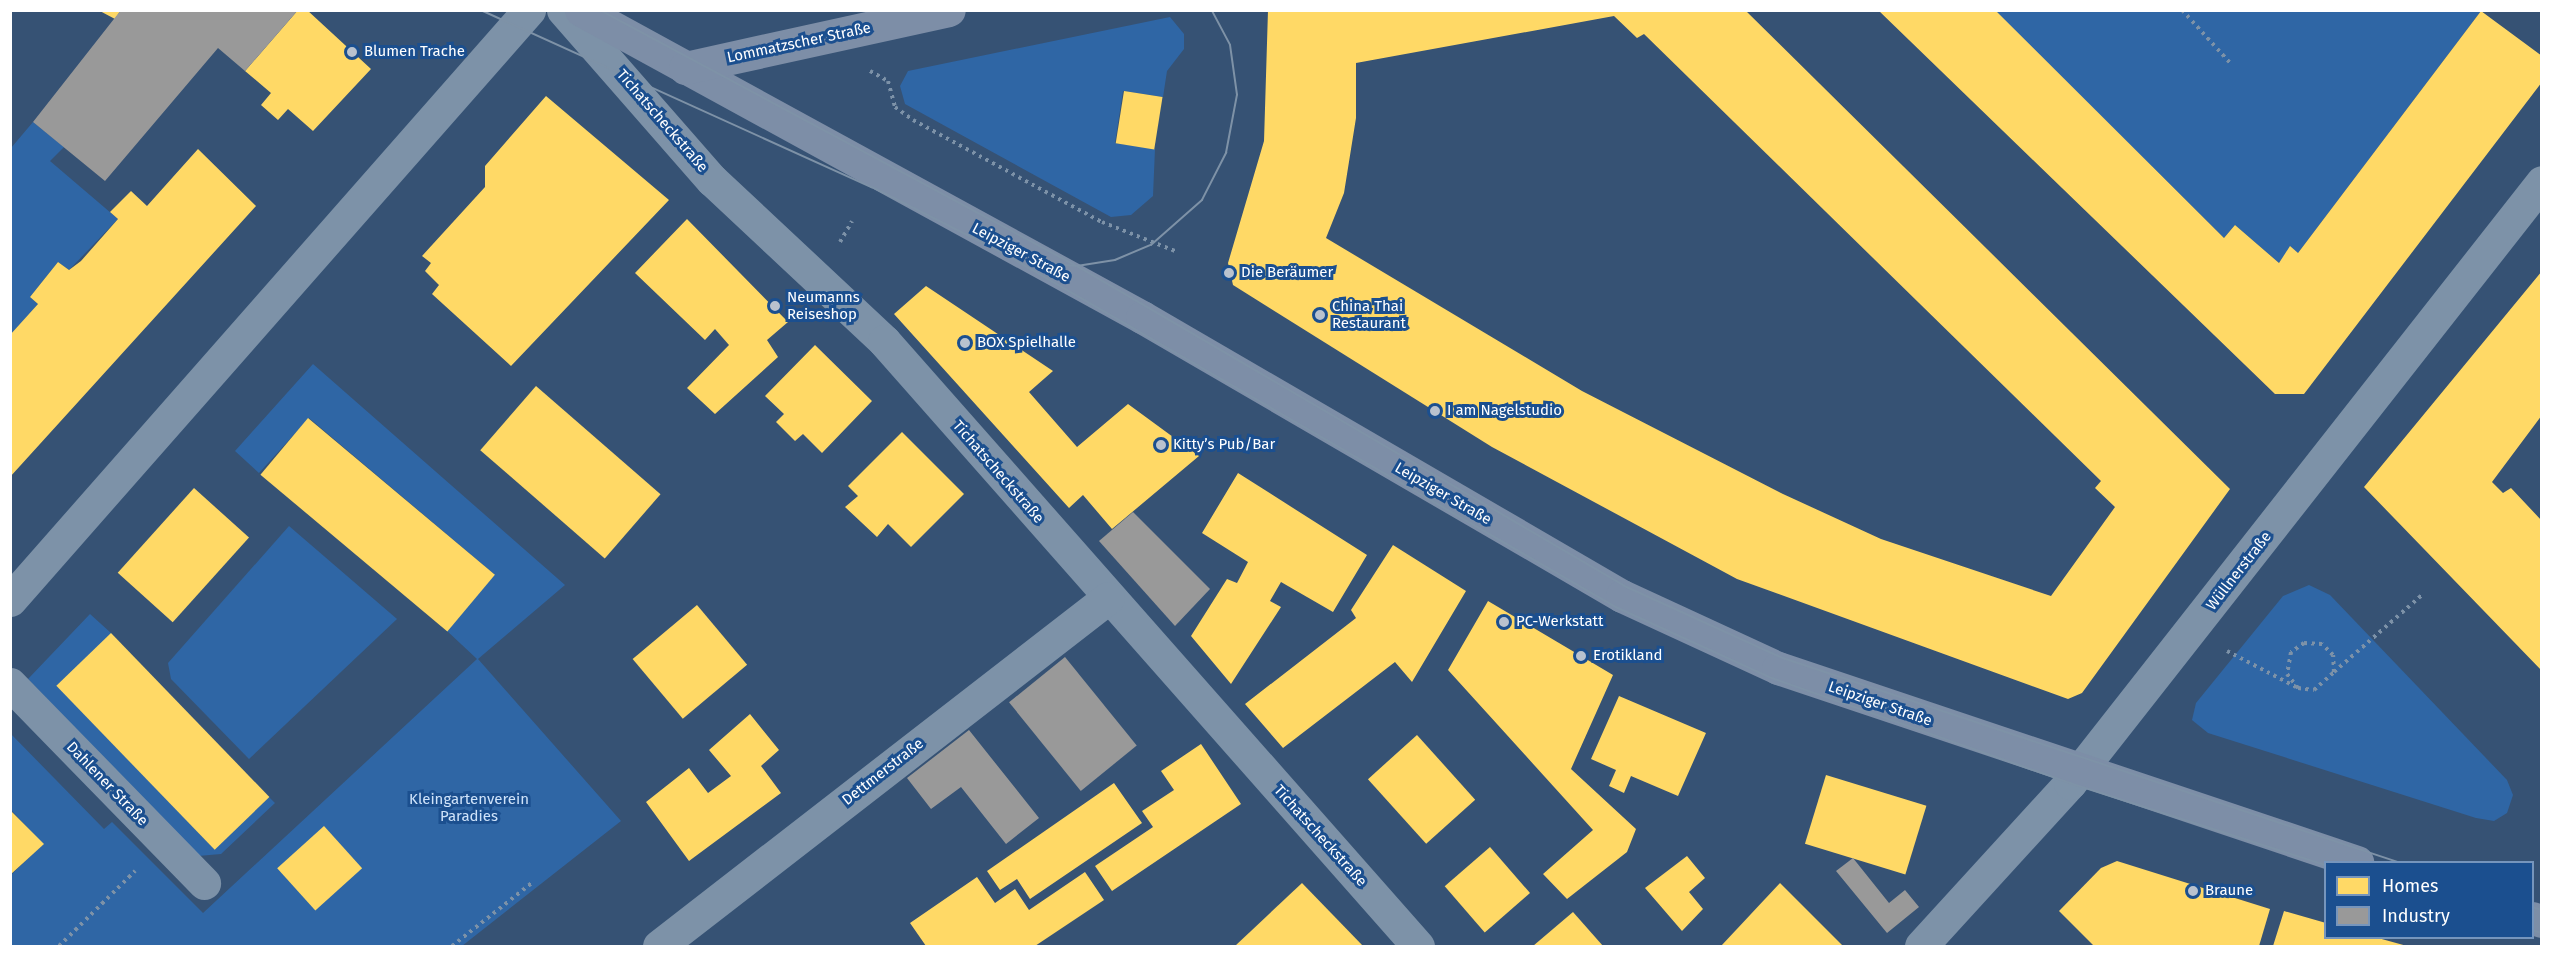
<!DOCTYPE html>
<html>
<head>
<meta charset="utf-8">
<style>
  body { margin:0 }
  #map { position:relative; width:2552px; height:957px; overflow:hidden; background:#365274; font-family:"Fira Sans",sans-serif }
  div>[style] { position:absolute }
  .green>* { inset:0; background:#2f66a5 }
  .homes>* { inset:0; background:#ffd966; transform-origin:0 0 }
  .industry>* { inset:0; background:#999; transform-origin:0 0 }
  .path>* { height:4px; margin-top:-2px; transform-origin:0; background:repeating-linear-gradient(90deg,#7d92a8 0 3px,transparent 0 7.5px) }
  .minor>* { height:33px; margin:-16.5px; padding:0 16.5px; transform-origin:16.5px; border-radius:16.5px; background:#7d92a8 }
  .major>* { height:33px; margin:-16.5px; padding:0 16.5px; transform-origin:16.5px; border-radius:16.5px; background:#7d8ea7 }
  .tram>* { height:1.5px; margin:-0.75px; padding:0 0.75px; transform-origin:0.75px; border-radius:0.75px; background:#7e92a7 }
  .dots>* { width:16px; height:16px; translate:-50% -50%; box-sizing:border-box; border:3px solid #1b4f8f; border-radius:50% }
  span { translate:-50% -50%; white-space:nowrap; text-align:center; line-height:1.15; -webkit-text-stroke:6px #1b4f8f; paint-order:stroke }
  .street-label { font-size:15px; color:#fff }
  .poi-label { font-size:15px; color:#fff }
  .left { translate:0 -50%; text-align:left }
  .park-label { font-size:15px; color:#cfe3fa }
  .frame { position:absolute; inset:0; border:12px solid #fff; pointer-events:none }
  .legend { position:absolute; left:2324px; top:861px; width:210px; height:78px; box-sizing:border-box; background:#1b4f8f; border:2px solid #7695bc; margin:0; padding:8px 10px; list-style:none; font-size:18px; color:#fff }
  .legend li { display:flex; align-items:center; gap:12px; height:30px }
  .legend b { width:30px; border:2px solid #7695bc }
</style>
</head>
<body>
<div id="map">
  <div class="green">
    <div style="clip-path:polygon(1995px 11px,2481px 11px,2298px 253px,2288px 250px,2279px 263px,2235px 225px,2224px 238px)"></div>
    <div style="clip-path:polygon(1170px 17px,1184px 34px,1184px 49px,1167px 71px,1163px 97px,1123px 91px,1115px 143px,1155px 149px,1153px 196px,1131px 215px,1111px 217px,905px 104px,900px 86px,908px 71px)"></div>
    <div style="clip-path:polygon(33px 122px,64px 147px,50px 161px,118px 219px,69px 270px,58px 262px,30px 297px,38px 304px,11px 335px,11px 148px)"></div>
    <div style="clip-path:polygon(313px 364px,565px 585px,478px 659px,621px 821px,462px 946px,11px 946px,11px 875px,43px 844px,11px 810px,10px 733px,104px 829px,112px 822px,203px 913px,477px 659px,446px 630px,494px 574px,309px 418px,259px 473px,235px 451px)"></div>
    <div style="clip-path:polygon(289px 526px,397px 619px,249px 759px,171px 679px,168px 663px)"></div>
    <div style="clip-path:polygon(2309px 585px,2330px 595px,2507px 780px,2513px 795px,2507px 813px,2494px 821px,2476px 818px,2208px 733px,2192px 720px,2196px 703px,2283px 596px)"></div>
    <div style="clip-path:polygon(90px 614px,111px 633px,214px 849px,269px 797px,275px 803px,221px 854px,198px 856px,28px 679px)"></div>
  </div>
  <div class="homes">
    <div style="clip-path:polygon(98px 10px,121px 10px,115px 19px)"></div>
    <div style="clip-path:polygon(298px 10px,307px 10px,371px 69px,313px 131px,288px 109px,278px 120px,261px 105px,271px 93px,245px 71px)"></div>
    <div style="clip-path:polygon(evenodd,1268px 10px,1745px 10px,2230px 489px,2082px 693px,2068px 699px,1737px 579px,1492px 447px,1233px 285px,1228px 263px,1264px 141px,1268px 10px,1614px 16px,1637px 38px,1644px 34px,2101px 481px,2095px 488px,2115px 507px,2051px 596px,1881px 539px,1783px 494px,1582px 391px,1326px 238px,1344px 193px,1356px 118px,1356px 63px,1614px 16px)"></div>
    <div style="clip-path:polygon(1878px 10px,1995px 10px,2224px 238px,2235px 225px,2279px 263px,2290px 246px,2298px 253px,2481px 11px,2542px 56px,2542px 82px,2304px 394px,2275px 394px)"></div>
    <div style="left:1124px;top:91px;width:39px;height:53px;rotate:9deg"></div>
    <div style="clip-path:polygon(546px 96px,669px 200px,511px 366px,432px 294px,439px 285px,425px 271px,431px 263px,422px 256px,485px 187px,485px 166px)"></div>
    <div style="clip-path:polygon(198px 149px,256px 206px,10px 477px,10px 335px,38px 304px,30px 297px,58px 262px,69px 270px,81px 261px,118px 219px,110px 212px,131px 191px,147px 206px)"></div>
    <div style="clip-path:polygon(687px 219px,788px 322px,767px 340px,778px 357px,715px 414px,687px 388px,729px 345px,715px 329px,705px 340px,635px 273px)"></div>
    <div style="clip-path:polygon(2542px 271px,2542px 415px,2492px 482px,2503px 493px,2511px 488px,2542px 521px,2542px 671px,2364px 487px)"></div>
    <div style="clip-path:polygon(926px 286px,1053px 371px,1029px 392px,1077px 447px,1128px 404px,1199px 456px,1112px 529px,1083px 495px,1069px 508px,894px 314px)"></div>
    <div style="clip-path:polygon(815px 345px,872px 401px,822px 453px,803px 434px,795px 441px,776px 422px,784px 414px,765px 396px)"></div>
    <div style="left:536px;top:386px;width:165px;height:85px;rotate:41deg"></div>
    <div style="left:308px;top:418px;width:244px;height:74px;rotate:40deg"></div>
    <div style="clip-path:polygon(902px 432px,964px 494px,911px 547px,888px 524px,877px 537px,845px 507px,858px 496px,848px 486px)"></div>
    <div style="clip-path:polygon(1238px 473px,1367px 555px,1333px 612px,1281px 582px,1270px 601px,1281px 607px,1231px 684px,1191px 636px,1227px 579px,1237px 583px,1248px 562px,1202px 533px)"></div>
    <div style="left:194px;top:488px;width:74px;height:114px;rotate:42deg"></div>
    <div style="clip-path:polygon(1393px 545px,1466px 591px,1412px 682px,1395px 662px,1283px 748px,1245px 704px,1356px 618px,1351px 610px)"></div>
    <div style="clip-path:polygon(1488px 601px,1613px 675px,1571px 769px,1636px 829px,1627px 852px,1567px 899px,1543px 874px,1593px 830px,1448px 670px)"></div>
    <div style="left:697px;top:605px;width:78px;height:84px;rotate:50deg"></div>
    <div style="left:111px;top:633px;width:228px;height:76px;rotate:46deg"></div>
    <div style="clip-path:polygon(1619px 696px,1706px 733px,1678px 796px,1631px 776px,1624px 793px,1609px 786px,1616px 770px,1591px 759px)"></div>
    <div style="clip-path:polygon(750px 714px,779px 750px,761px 766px,781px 793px,689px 861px,646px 802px,689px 768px,708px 793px,731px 776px,709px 750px)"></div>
    <div style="left:1417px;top:735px;width:87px;height:66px;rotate:48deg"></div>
    <div style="clip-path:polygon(1201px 744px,1241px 804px,1112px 891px,1095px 866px,1153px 827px,1142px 811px,1174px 790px,1161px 771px)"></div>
    <div style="left:1826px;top:775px;width:105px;height:72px;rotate:17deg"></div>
    <div style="clip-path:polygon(1114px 783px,1142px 823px,1030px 899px,1017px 879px,1000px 890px,987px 871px)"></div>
    <div style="clip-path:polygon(10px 810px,44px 844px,10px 875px)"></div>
    <div style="left:324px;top:826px;width:57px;height:63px;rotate:48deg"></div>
    <div style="left:1490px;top:847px;width:61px;height:60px;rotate:49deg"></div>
    <div style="clip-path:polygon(1687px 856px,1705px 878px,1689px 892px,1703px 909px,1682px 931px,1645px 888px)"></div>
    <div style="clip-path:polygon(2117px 861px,2270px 909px,2259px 946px,2094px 946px,2059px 911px,2101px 868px)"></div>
    <div style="clip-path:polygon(1085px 872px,1104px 900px,1035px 946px,926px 946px,910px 923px,977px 877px,995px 903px,1015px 889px,1029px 910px)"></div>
    <div style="clip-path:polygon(1302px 883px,1363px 946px,1235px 946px)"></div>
    <div style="clip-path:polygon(1780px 883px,1842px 945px,1841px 946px,1721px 946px)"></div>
    <div style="clip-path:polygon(2284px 911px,2326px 923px,2326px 938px,2378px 938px,2407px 946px,2273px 946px)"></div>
    <div style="clip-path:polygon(1573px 912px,1603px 946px,1533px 946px)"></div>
  </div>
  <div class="industry">
    <div style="clip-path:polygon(121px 10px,298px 10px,245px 71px,218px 48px,105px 181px,33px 122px)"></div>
    <div style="clip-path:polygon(1133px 512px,1210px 589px,1175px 626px,1099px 541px)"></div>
    <div style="left:1065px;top:657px;width:114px;height:72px;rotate:51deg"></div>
    <div style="clip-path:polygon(969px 730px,1039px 818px,1006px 844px,961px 787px,931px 809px,907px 778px)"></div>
    <div style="clip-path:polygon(1853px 858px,1889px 903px,1905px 890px,1919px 907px,1887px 933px,1836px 871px)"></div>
  </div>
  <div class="path">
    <div style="left:2182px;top:10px;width:74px;rotate:47.7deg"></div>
    <div style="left:870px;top:71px;width:21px;rotate:29deg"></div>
    <div style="left:888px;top:81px;width:27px;rotate:75deg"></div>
    <div style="left:895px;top:107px;width:22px;rotate:36deg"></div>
    <div style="left:913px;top:120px;width:215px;rotate:28.4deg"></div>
    <div style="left:1102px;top:222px;width:79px;rotate:21.7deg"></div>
    <div style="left:840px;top:242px;width:24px;rotate:-60deg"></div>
    <div style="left:2227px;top:651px;width:80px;rotate:27.5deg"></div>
    <div style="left:2298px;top:688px;width:16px;rotate:7deg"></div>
    <div style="left:2314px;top:690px;width:27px;rotate:-42deg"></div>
    <div style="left:2334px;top:672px;width:17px;rotate:-93deg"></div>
    <div style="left:2333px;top:655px;width:16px;rotate:-135deg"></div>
    <div style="left:2322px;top:644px;width:18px;rotate:-177deg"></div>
    <div style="left:2304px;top:643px;width:16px;rotate:145deg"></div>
    <div style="left:2291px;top:652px;width:22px;rotate:100deg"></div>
    <div style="left:2287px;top:674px;width:18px;rotate:52deg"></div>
    <div style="left:2334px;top:672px;width:118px;rotate:-41.2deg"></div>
    <div style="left:59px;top:946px;width:107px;rotate:-44.6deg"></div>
    <div style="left:452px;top:946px;width:103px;rotate:-38.3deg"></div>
  </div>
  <div class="minor">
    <div style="left:563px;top:10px;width:226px;rotate:48.8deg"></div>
    <div style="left:712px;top:180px;width:236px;rotate:43.1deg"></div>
    <div style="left:884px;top:341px;width:807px;rotate:48.57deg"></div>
    <div style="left:10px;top:600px;width:786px;rotate:-48.66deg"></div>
    <div style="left:10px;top:684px;width:278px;rotate:45.7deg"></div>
    <div style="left:659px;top:946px;width:568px;rotate:-37.78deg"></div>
    <div style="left:1921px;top:946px;width:221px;rotate:-47.6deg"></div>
    <div style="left:2070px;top:783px;width:764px;rotate:-51.86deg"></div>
  </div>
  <div class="major">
    <div style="left:581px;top:10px;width:640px;rotate:28.69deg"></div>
    <div style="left:1142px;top:317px;width:555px;rotate:30.17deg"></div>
    <div style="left:1622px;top:596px;width:172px;rotate:24.8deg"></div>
    <div style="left:1778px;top:668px;width:611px;rotate:18.52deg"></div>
    <div style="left:685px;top:68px;width:270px;rotate:-12.4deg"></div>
    <div style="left:2532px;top:918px;width:10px;rotate:17deg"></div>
  </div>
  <div class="tram">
    <div style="left:481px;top:10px;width:429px;rotate:24.4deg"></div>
    <div style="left:872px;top:187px;width:149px;rotate:26.7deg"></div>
    <div style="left:1005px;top:254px;width:706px;rotate:30.02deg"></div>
    <div style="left:1616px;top:607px;width:171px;rotate:24.5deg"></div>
    <div style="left:1772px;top:678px;width:316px;rotate:19.4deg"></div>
    <div style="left:2070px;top:783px;width:269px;rotate:17.8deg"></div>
    <div style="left:600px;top:10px;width:541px;rotate:28.22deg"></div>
    <div style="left:1077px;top:266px;width:637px;rotate:30.27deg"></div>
    <div style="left:1627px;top:587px;width:171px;rotate:24.5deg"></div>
    <div style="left:1783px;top:658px;width:648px;rotate:18.35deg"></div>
    <div style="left:1029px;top:262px;width:48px;rotate:4.8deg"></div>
    <div style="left:1077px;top:266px;width:38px;rotate:-9deg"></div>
    <div style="left:1115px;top:260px;width:39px;rotate:-23deg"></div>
    <div style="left:1151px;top:245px;width:68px;rotate:-41.4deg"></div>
    <div style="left:1202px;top:200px;width:53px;rotate:-62.9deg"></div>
    <div style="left:1226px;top:153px;width:59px;rotate:-79.3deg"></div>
    <div style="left:1237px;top:95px;width:50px;rotate:-98deg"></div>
    <div style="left:1230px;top:45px;width:40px;rotate:-118deg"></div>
    <div style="left:2532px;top:907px;width:10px;rotate:17deg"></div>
    <div style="left:2532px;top:930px;width:10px;rotate:17deg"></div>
  </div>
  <div class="dots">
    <div style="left:352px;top:52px;background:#b9c2ce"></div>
    <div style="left:1229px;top:273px;background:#b9c2ce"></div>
    <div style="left:775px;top:306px;background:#b9c2ce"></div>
    <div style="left:1320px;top:315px;background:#b9c2ce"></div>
    <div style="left:965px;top:343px;background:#b9c2ce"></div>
    <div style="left:1435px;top:411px;background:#b9c2ce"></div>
    <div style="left:1161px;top:445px;background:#b9c2ce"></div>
    <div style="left:1504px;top:622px;background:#b9c2ce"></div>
    <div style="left:1581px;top:656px;background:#b9c2ce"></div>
    <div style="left:2193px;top:891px;background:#b9c2ce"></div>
  </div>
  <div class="street-label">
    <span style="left:799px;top:43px;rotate:-12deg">Lommatzscher Straße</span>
    <span style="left:662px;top:121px;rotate:49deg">Tichatscheckstraße</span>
    <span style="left:1021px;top:253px;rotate:28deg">Leipziger Straße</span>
    <span style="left:998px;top:472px;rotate:49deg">Tichatscheckstraße</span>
    <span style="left:1443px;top:494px;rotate:30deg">Leipziger Straße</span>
    <span style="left:2239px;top:571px;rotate:-52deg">Wüllnerstraße</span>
    <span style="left:1880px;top:704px;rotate:19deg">Leipziger Straße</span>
    <span style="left:883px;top:772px;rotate:-38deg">Dettmerstraße</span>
    <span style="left:107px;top:784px;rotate:46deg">Dahlener Straße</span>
    <span style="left:1320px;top:836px;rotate:48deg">Tichatscheckstraße</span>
  </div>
  <div class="poi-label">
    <span class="left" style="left:364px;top:52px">Blumen Trache</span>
    <span class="left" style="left:1241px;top:273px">Die Beräumer</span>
    <span class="left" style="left:787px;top:306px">Neumanns<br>Reiseshop</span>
    <span class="left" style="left:1332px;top:315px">China Thai<br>Restaurant</span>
    <span class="left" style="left:977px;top:343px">BOX Spielhalle</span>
    <span class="left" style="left:1447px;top:411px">I am Nagelstudio</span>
    <span class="left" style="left:1173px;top:445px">Kitty’s Pub/Bar</span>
    <span class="left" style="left:1516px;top:622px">PC-Werkstatt</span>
    <span class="left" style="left:1593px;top:656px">Erotikland</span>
    <span class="left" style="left:2205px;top:891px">Braune</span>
  </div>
  <div class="park-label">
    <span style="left:469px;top:808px">Kleingartenverein<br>Paradies</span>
  </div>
  <div class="frame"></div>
  <ul class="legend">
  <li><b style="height:16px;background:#ffd966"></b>Homes</li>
  <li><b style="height:16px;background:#999"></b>Industry</li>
  </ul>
</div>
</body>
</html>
